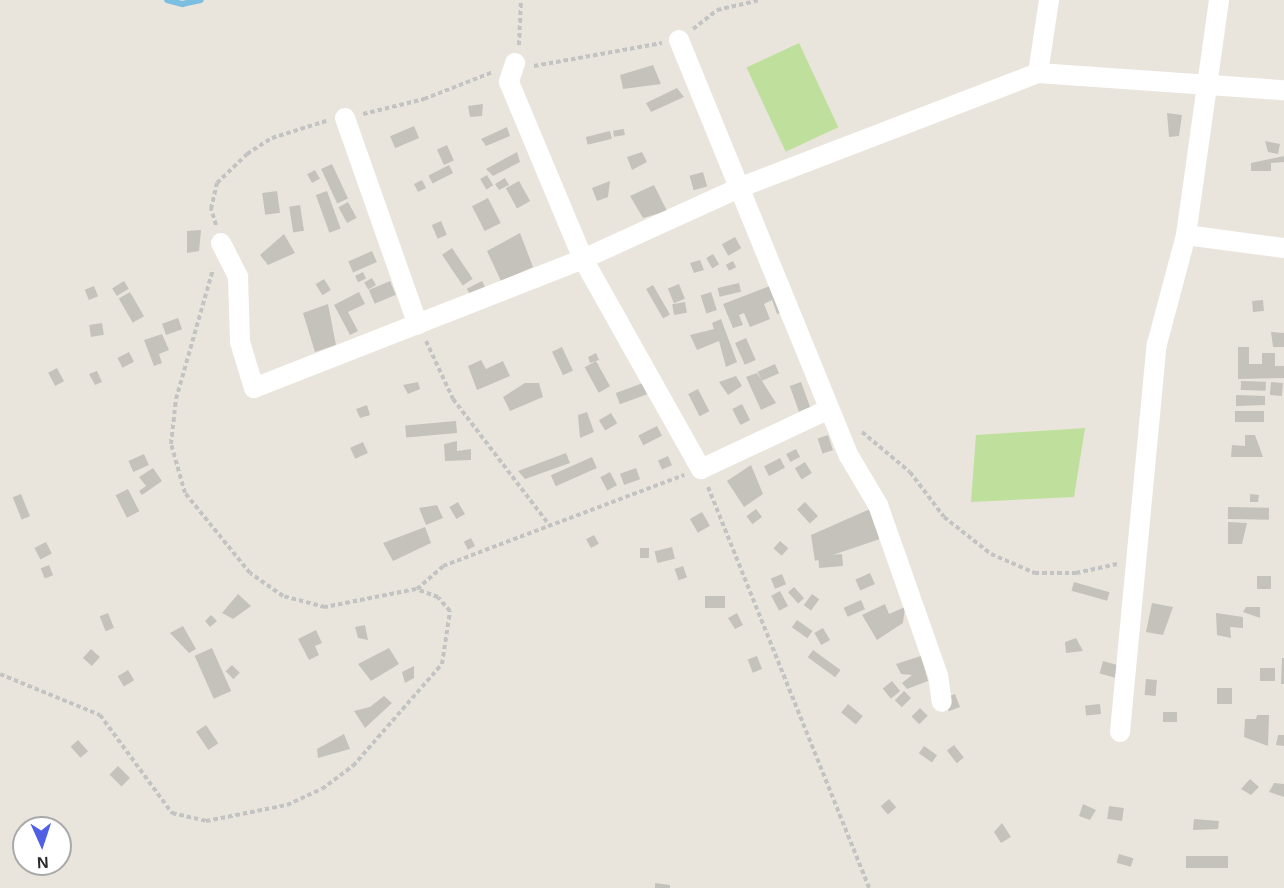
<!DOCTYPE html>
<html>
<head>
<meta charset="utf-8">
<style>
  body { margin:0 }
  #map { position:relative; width:1284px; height:888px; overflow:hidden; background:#eae5dc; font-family:Arial,sans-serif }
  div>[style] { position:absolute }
  .pitch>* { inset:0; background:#bee09c; transform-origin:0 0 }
  .stream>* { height:6px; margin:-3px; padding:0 3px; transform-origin:3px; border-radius:3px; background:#7bbee0 }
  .building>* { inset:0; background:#c5c2bc; transform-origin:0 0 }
  .path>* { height:4px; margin-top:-2px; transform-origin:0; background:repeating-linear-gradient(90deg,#c3c3c3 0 4.5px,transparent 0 7.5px) }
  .minor>* { height:20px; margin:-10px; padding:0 10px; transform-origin:10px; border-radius:10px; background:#fff }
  span { translate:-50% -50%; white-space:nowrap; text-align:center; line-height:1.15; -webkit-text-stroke:4.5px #fff; paint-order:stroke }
  .north { position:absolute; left:12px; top:816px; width:60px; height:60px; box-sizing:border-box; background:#fff; border:2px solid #a9a9a9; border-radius:50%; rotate:177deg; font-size:16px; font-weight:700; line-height:24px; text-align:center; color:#292929 }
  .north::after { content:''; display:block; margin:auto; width:21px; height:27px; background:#4f60e4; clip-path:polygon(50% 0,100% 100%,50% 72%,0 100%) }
</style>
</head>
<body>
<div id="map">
  <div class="pitch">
    <div style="left:799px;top:43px;width:93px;height:58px;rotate:65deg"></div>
    <div style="clip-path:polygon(1085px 428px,1074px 497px,971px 502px,976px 435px)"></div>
  </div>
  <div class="stream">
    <div style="left:167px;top:0;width:16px;rotate:15deg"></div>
    <div style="left:182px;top:4px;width:19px;rotate:-12deg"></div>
  </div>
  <div class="building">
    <div style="clip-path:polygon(653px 65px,661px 84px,623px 89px,620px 75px)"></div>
    <div style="clip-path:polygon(677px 88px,684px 97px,651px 112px,646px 103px)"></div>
    <div style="clip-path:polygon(483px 104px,482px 116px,470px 117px,468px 106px)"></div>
    <div style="clip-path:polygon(1167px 113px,1182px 115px,1179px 136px,1169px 137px)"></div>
    <div style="left:414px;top:126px;width:13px;height:26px;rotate:67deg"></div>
    <div style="clip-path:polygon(507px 127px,510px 136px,486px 146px,481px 139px)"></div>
    <div style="left:624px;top:129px;width:6px;height:11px;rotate:81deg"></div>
    <div style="left:610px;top:131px;width:8px;height:25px;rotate:76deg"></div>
    <div style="clip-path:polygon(1265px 141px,1280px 144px,1278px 154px,1268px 152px)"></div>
    <div style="left:447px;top:145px;width:17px;height:11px;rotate:66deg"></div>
    <div style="clip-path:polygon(517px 152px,520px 162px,493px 176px,486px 169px)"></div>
    <div style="clip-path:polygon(642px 152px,647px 162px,632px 170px,627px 157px)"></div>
    <div style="clip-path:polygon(1284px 156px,1284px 162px,1271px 163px,1271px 171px,1251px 171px,1251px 163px)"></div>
    <div style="left:332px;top:164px;width:38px;height:12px;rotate:65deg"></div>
    <div style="left:449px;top:165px;width:9px;height:23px;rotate:63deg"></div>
    <div style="left:315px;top:170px;width:10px;height:9px;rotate:61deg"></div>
    <div style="left:703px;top:172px;width:15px;height:14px;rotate:74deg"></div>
    <div style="left:487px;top:175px;width:12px;height:8px;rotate:59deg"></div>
    <div style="clip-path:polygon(505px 178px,509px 185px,499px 190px,495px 184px)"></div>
    <div style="left:422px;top:180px;width:9px;height:9px;rotate:63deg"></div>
    <div style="left:519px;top:181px;width:23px;height:15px;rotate:61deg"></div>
    <div style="clip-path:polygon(610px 181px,608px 197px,597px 201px,592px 188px)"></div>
    <div style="clip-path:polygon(654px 185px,667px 211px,643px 218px,630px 196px)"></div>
    <div style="left:277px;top:191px;width:22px;height:15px;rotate:82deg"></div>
    <div style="left:327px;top:191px;width:40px;height:12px;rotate:70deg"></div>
    <div style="left:488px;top:198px;width:28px;height:18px;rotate:63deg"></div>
    <div style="left:348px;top:202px;width:18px;height:11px;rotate:61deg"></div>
    <div style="left:300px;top:205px;width:26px;height:11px;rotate:81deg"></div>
    <div style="left:441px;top:221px;width:15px;height:10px;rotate:67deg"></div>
    <div style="clip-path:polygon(201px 230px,199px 251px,187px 253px,187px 231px)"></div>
    <div style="clip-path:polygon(520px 233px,533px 267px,501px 281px,487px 251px)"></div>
    <div style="clip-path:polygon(284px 234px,295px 253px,268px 265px,260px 255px)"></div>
    <div style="left:735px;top:237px;width:13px;height:15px;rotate:61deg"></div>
    <div style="left:452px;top:248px;width:37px;height:12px;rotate:56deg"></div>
    <div style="left:372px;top:251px;width:12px;height:26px;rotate:66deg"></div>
    <div style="left:713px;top:254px;width:12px;height:8px;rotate:59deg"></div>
    <div style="clip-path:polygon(700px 260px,704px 270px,694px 273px,690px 263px)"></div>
    <div style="left:733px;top:261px;width:7px;height:8px;rotate:63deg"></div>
    <div style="left:363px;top:272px;width:7px;height:9px;rotate:63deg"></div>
    <div style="left:372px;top:278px;width:8px;height:9px;rotate:60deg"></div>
    <div style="left:324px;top:279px;width:13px;height:10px;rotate:58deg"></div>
    <div style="left:124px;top:281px;width:9px;height:14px;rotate:58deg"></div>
    <div style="left:390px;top:281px;width:15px;height:23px;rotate:67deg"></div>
    <div style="left:482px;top:281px;width:13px;height:17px;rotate:63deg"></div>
    <div style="left:739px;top:283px;width:9px;height:22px;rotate:77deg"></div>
    <div style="left:679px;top:284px;width:16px;height:12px;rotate:68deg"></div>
    <div style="clip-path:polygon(775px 284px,787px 311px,777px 314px,772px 300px,764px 304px,770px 319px,750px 327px,744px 313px,739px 315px,743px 325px,733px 328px,723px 304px)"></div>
    <div style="left:653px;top:285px;width:34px;height:8px;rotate:60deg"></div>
    <div style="left:94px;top:286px;width:11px;height:10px;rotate:68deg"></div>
    <div style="left:130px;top:292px;width:28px;height:13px;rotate:60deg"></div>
    <div style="clip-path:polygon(359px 292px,365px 304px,348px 312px,358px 331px,350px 335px,334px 305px)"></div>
    <div style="left:711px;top:292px;width:19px;height:11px;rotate:72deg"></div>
    <div style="left:1263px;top:300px;width:11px;height:11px;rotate:85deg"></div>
    <div style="left:685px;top:302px;width:11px;height:13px;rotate:80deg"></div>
    <div style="clip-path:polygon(328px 304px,336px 345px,315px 352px,303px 313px)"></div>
    <div style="left:178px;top:318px;width:12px;height:17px;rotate:70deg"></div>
    <div style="clip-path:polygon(721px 319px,737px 362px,726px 367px,719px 341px,697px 350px,690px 335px,714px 329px,712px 323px)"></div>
    <div style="left:102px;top:323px;width:12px;height:13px;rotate:81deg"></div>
    <div style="clip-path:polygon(1271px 332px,1284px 333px,1284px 347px,1273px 347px)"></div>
    <div style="clip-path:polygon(162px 334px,169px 350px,159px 354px,162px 363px,154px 366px,144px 340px)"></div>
    <div style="left:746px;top:338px;width:24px;height:12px;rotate:66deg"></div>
    <div style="left:562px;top:347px;width:26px;height:11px;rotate:65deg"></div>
    <div style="clip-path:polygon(1238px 347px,1249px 347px,1249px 364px,1262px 364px,1262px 353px,1275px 353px,1275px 366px,1284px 366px,1284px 378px,1238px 379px)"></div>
    <div style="left:129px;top:352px;width:11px;height:13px;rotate:63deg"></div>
    <div style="clip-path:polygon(596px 353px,599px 360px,590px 363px,588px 357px)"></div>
    <div style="clip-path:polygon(481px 360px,486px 369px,503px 361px,510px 376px,477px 390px,468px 366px)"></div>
    <div style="left:596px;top:361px;width:29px;height:13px;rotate:61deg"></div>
    <div style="left:775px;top:364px;width:10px;height:19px;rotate:66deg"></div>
    <div style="left:57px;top:368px;width:15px;height:10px;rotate:62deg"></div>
    <div style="clip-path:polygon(97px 371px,102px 382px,95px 385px,89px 374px)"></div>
    <div style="clip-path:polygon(757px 373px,776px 403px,761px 410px,746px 377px)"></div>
    <div style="clip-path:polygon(736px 376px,742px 386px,728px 395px,719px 382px)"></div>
    <div style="left:1241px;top:381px;width:25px;height:9px;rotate:2deg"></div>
    <div style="clip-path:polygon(418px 382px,420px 389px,408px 394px,403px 385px)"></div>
    <div style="left:801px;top:382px;width:27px;height:12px;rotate:70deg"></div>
    <div style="left:1271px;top:382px;width:12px;height:13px;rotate:5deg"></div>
    <div style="clip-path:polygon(525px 383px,539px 383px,543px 397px,510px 411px,503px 397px)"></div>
    <div style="left:643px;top:383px;width:12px;height:29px;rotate:70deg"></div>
    <div style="left:698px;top:389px;width:25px;height:11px;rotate:63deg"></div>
    <div style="clip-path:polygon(1236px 395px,1265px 396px,1265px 405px,1236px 406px)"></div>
    <div style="left:742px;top:404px;width:18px;height:11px;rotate:63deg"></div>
    <div style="clip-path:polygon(367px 405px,370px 415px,360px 418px,356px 409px)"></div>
    <div style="left:1264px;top:411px;width:11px;height:29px;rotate:90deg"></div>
    <div style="clip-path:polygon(587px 412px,594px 432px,580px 438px,578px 415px)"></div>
    <div style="left:611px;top:413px;width:12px;height:14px;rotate:59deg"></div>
    <div style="left:456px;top:421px;width:12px;height:51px;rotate:85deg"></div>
    <div style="left:657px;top:426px;width:11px;height:21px;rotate:63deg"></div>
    <div style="left:828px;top:435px;width:16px;height:11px;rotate:72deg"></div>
    <div style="clip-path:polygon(1245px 435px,1255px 435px,1263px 457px,1231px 457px,1232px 445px,1245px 446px)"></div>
    <div style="clip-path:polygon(457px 441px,457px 451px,471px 449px,471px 460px,445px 461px,444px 444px)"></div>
    <div style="left:363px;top:442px;width:12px;height:14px;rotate:66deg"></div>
    <div style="left:796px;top:449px;width:9px;height:11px;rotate:63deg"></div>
    <div style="clip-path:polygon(566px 453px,570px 463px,525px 479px,518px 471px)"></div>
    <div style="left:144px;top:454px;width:12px;height:17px;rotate:66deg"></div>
    <div style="left:668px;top:456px;width:10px;height:11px;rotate:66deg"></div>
    <div style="left:592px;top:457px;width:12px;height:45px;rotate:66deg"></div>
    <div style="left:780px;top:458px;width:11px;height:18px;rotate:63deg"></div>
    <div style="left:805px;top:462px;width:13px;height:12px;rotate:58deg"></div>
    <div style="clip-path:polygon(751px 465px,763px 494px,744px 507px,727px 481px)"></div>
    <div style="clip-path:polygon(153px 468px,162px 481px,142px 495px,139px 491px,146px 486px,139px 477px)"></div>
    <div style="left:636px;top:468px;width:12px;height:17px;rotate:70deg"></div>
    <div style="left:610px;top:472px;width:15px;height:11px;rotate:62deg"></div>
    <div style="left:128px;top:489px;width:25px;height:14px;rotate:63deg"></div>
    <div style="left:21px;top:494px;width:24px;height:9px;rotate:68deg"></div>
    <div style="clip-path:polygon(1250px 494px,1259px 495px,1258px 502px,1250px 502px)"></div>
    <div style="left:458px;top:502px;width:14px;height:10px;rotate:60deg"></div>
    <div style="left:805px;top:502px;width:19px;height:11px;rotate:47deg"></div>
    <div style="clip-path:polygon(437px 505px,443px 518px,426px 525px,419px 508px)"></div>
    <div style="left:1228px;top:507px;width:41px;height:12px;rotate:1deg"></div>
    <div style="left:756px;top:509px;width:10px;height:12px;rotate:53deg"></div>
    <div style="clip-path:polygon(870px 509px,880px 539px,815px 561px,811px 535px)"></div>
    <div style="left:702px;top:512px;width:16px;height:14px;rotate:60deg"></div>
    <div style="clip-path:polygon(1228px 522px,1247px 523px,1242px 544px,1228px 544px)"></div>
    <div style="clip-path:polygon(425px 527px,431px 543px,393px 561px,383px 543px)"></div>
    <div style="left:594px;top:535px;width:10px;height:9px;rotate:61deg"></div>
    <div style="left:471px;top:538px;width:9px;height:8px;rotate:63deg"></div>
    <div style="left:780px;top:541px;width:11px;height:10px;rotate:41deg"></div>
    <div style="left:46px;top:542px;width:13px;height:13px;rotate:63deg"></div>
    <div style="left:672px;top:547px;width:12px;height:18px;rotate:76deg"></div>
    <div style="left:640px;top:548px;width:9px;height:10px"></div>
    <div style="left:842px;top:554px;width:12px;height:24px;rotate:85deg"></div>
    <div style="left:49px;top:565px;width:11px;height:9px;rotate:68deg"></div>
    <div style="left:683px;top:566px;width:12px;height:9px;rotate:70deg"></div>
    <div style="left:870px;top:573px;width:12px;height:16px;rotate:66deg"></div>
    <div style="left:782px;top:574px;width:11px;height:12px;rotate:68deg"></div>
    <div style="left:1257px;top:576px;width:14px;height:13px"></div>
    <div style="left:1074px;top:582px;width:37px;height:9px;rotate:16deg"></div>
    <div style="left:794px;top:587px;width:15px;height:8px;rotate:48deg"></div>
    <div style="left:780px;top:591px;width:17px;height:10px;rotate:62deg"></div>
    <div style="clip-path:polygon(238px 594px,251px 606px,233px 619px,222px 613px)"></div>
    <div style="left:812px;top:594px;width:9px;height:14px;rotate:36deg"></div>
    <div style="left:705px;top:596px;width:20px;height:12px"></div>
    <div style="left:861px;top:600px;width:10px;height:19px;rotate:66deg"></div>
    <div style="clip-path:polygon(1152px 603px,1173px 607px,1163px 635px,1146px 632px)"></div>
    <div style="clip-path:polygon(885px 604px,889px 614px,905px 607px,903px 623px,877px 640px,862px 615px)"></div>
    <div style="clip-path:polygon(1246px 607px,1260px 607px,1260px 618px,1243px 612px)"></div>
    <div style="left:108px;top:613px;width:16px;height:9px;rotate:68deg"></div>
    <div style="clip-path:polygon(737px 613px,743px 625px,735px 629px,728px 618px)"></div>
    <div style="clip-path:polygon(1216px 613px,1243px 617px,1243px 628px,1230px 627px,1231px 638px,1217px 635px)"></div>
    <div style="clip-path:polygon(211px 615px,217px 621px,210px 627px,205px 621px)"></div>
    <div style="left:797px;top:620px;width:19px;height:9px;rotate:35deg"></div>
    <div style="clip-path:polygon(365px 625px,368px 640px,358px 638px,355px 627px)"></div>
    <div style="clip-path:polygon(183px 626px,196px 649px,189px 653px,170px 633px)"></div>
    <div style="left:823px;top:628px;width:14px;height:10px;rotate:60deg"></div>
    <div style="clip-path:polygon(316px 630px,322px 643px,315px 646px,319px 655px,309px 660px,298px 639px)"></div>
    <div style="clip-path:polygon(1076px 638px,1083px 651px,1066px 653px,1065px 642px)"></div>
    <div style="left:212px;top:648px;width:47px;height:19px;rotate:66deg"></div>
    <div style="clip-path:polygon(389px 648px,399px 664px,371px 681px,358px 664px)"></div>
    <div style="left:91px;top:649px;width:12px;height:12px;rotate:42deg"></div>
    <div style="left:813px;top:650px;width:34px;height:9px;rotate:36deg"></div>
    <div style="left:757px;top:656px;width:14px;height:10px;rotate:69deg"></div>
    <div style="clip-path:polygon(921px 656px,928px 681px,907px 689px,902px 683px,912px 675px,901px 674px,896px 664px)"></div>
    <div style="clip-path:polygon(1282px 658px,1284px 658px,1284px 684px,1281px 684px)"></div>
    <div style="left:1103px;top:661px;width:16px;height:13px;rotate:15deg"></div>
    <div style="left:232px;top:665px;width:11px;height:9px;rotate:45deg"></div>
    <div style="clip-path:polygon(414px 666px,414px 678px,405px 683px,402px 672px)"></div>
    <div style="left:1275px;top:668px;width:13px;height:15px;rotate:90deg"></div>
    <div style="left:128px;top:670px;width:12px;height:12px;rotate:59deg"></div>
    <div style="left:1146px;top:679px;width:11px;height:16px;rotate:5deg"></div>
    <div style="left:892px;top:681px;width:13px;height:12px;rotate:51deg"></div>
    <div style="left:1217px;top:688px;width:15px;height:16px"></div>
    <div style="left:904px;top:691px;width:10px;height:13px;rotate:45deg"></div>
    <div style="left:955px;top:694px;width:14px;height:12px;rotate:69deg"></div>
    <div style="clip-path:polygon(384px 696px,392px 703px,365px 728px,354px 711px,370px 707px)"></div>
    <div style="left:848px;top:704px;width:19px;height:11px;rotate:39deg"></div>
    <div style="left:1100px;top:704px;width:10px;height:15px;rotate:84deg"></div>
    <div style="left:920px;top:708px;width:11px;height:12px;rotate:45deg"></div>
    <div style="left:1163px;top:712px;width:14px;height:10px"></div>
    <div style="clip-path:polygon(1257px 715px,1269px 715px,1268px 746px,1244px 737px,1245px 719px,1256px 719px)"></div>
    <div style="left:206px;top:725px;width:22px;height:12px;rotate:56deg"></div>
    <div style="clip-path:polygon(344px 734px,350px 749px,318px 758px,317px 749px)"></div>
    <div style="clip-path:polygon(1278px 735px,1284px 735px,1284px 746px,1276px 745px)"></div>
    <div style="left:78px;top:740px;width:15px;height:10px;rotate:48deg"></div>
    <div style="left:954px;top:745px;width:16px;height:9px;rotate:52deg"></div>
    <div style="left:924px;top:746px;width:16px;height:9px;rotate:35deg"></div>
    <div style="left:118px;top:766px;width:17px;height:12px;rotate:45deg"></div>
    <div style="clip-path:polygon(1250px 779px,1259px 787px,1251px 795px,1241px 789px)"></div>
    <div style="clip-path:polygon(1274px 783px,1284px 784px,1284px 797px,1269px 792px)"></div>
    <div style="left:889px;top:799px;width:11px;height:11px;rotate:49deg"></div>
    <div style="clip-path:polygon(1083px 804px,1096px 810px,1090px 820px,1079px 816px)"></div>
    <div style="left:1109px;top:806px;width:15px;height:13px;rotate:8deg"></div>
    <div style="clip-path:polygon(1194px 819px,1219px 821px,1218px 829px,1193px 830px)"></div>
    <div style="clip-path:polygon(1002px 823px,1011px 837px,1001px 843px,994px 832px)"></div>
    <div style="left:1119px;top:854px;width:15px;height:9px;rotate:16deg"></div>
    <div style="left:1228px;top:856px;width:12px;height:42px;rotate:90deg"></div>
    <div style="clip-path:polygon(655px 883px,670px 885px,670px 888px,655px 888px)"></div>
  </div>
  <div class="path">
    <div style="left:693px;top:29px;width:31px;rotate:-38deg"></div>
    <div style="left:717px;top:10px;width:44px;rotate:-13.1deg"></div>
    <div style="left:519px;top:45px;width:45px;rotate:-87.5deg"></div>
    <div style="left:534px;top:66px;width:130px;rotate:-10.2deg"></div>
    <div style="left:363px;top:114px;width:63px;rotate:-13.8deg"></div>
    <div style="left:424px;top:99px;width:74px;rotate:-21.4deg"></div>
    <div style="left:216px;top:225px;width:17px;rotate:-107deg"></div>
    <div style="left:211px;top:209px;width:27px;rotate:-77deg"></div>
    <div style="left:217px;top:183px;width:42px;rotate:-44deg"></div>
    <div style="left:247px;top:154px;width:30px;rotate:-33deg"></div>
    <div style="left:272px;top:138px;width:57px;rotate:-17.5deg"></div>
    <div style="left:426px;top:341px;width:64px;rotate:65deg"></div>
    <div style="left:453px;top:399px;width:160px;rotate:52.6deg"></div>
    <div style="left:862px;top:432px;width:62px;rotate:39.8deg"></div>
    <div style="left:910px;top:472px;width:56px;rotate:52.9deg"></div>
    <div style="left:944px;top:517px;width:60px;rotate:38.2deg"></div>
    <div style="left:991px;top:554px;width:48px;rotate:23.4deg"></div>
    <div style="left:1035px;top:573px;width:41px"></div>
    <div style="left:1076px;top:573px;width:42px;rotate:-12.4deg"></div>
    <div style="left:708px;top:487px;width:432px;rotate:68.1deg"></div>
    <div style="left:417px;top:589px;width:35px;rotate:-41deg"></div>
    <div style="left:443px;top:566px;width:258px;rotate:-20.7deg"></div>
    <div style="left:0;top:674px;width:108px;rotate:22.3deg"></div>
    <div style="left:100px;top:715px;width:122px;rotate:53.7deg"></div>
    <div style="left:172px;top:813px;width:35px;rotate:13deg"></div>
    <div style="left:206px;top:821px;width:83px;rotate:-11.2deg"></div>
    <div style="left:287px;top:805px;width:38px;rotate:-25deg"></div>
    <div style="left:322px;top:789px;width:39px;rotate:-37deg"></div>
    <div style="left:353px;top:766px;width:135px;rotate:-48.9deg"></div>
    <div style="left:442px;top:664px;width:54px;rotate:-81.4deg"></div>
    <div style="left:450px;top:611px;width:18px;rotate:-131deg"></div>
    <div style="left:438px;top:597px;width:23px;rotate:-160deg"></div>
    <div style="left:416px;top:589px;width:93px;rotate:168.8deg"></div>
    <div style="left:325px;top:607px;width:43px;rotate:-165.3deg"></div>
    <div style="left:283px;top:596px;width:40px;rotate:-145.1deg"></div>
    <div style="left:250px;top:573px;width:103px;rotate:-129.1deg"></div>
    <div style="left:185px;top:493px;width:51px;rotate:-105.9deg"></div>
    <div style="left:171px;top:444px;width:45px;rotate:-83.7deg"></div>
    <div style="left:176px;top:399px;width:135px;rotate:-74.1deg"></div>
  </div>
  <div class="minor">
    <div style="left:679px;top:40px;width:449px;rotate:67.8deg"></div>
    <div style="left:849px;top:456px;width:57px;rotate:59.4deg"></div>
    <div style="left:878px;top:505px;width:180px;rotate:70.6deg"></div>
    <div style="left:938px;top:675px;width:27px;rotate:82deg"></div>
    <div style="left:515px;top:63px;width:20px;rotate:108deg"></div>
    <div style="left:509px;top:82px;width:192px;rotate:67.3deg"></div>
    <div style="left:583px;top:259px;width:241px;rotate:60.7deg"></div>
    <div style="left:701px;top:469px;width:141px;rotate:-25.1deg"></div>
    <div style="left:1038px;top:73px;width:74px;rotate:-81.4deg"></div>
    <div style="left:345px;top:118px;width:219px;rotate:70.6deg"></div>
    <div style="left:1186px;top:235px;width:99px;rotate:7.6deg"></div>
    <div style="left:221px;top:243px;width:38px;rotate:63deg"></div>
    <div style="left:238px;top:277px;width:65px;rotate:88.2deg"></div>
    <div style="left:240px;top:342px;width:48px;rotate:73.1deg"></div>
    <div style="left:254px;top:388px;width:353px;rotate:-21.4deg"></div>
    <div style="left:583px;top:259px;width:174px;rotate:-24.5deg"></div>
    <div style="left:741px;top:187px;width:318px;rotate:-21deg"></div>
    <div style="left:1038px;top:73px;width:247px;rotate:4deg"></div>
    <div style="left:1120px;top:732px;width:390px;rotate:-84.6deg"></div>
    <div style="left:1157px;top:344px;width:113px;rotate:-75.1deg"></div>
    <div style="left:1186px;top:235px;width:237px;rotate:-82deg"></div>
  </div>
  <div class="north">N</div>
</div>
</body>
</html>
